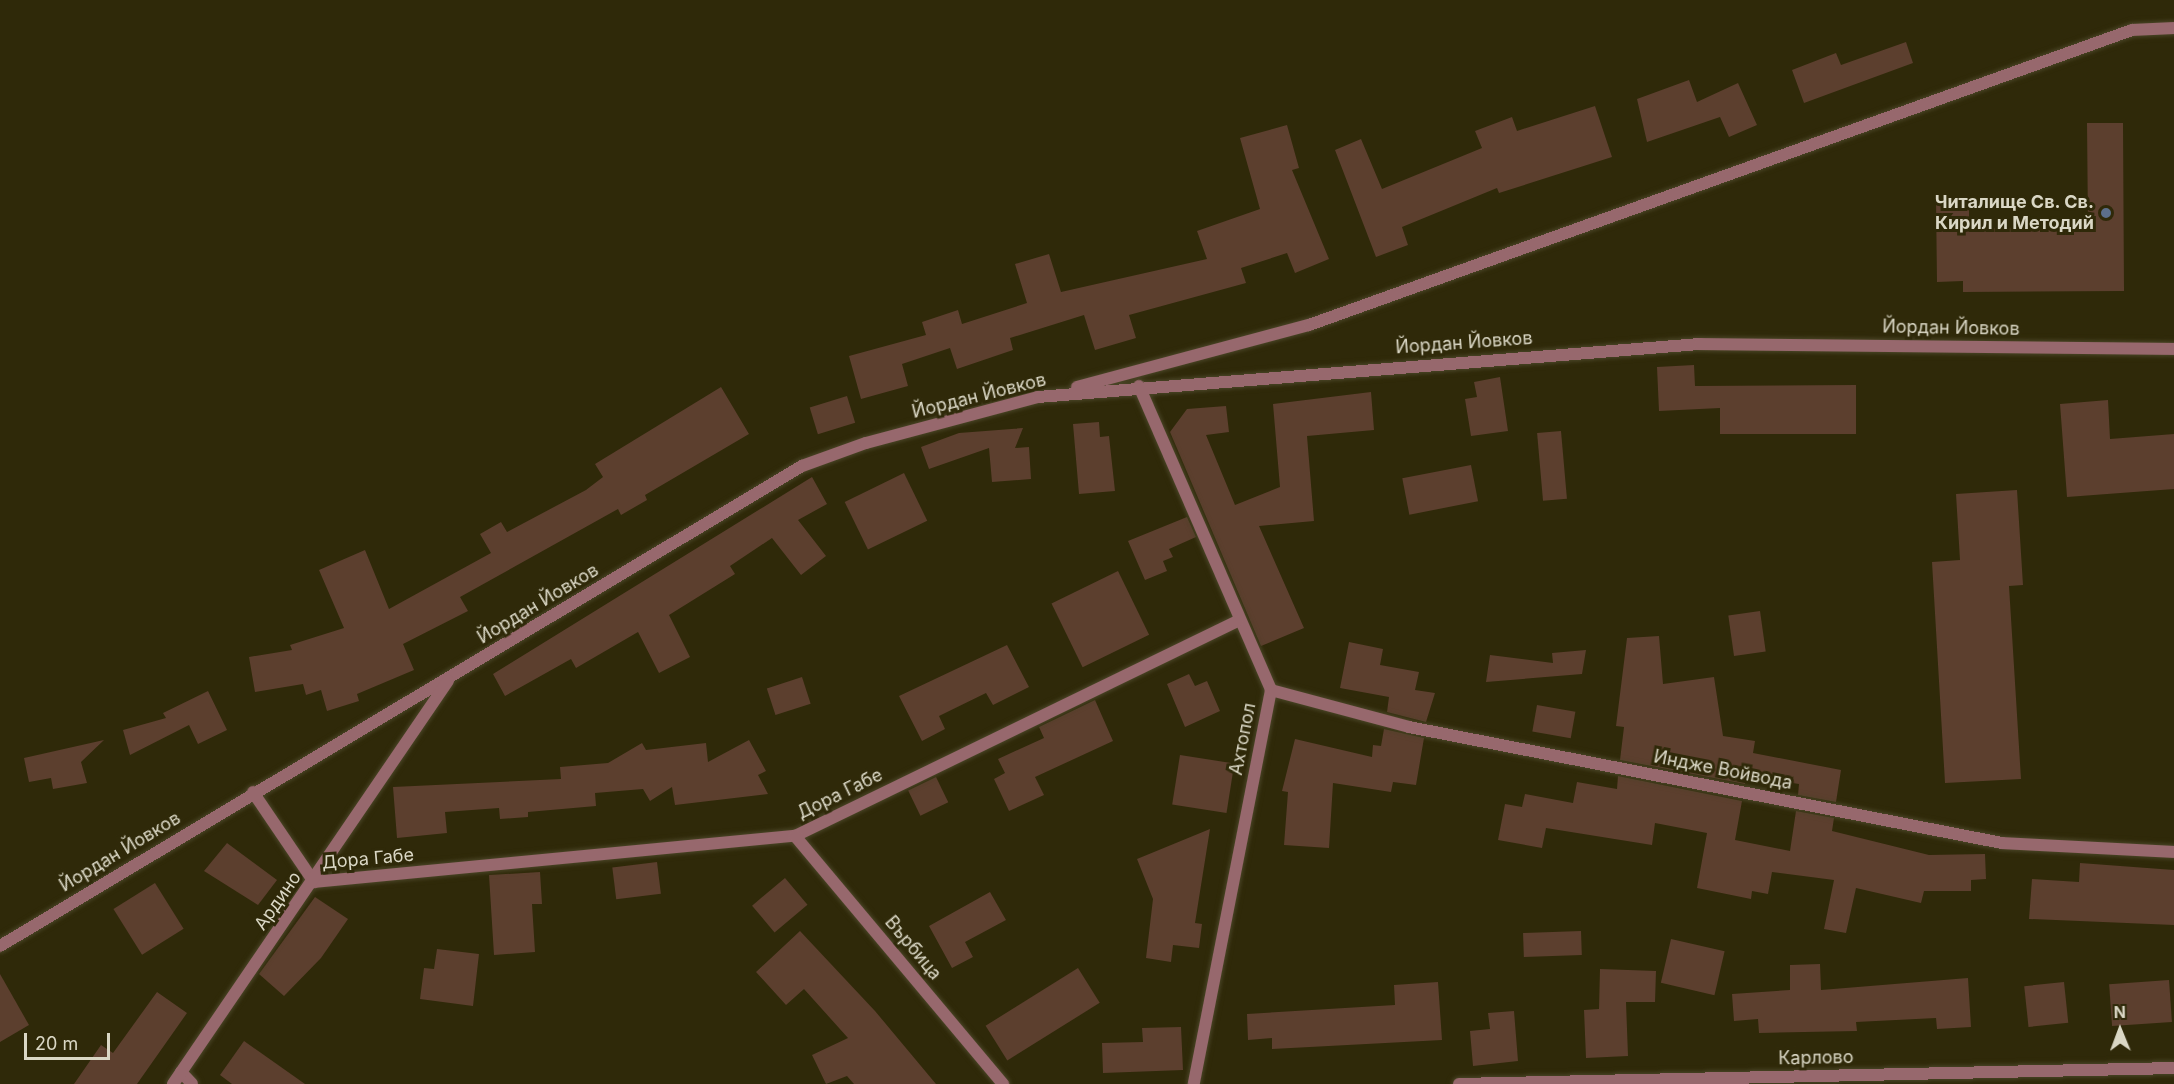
<!DOCTYPE html>
<html>
<head>
<meta charset="utf-8">
<style>
  body { margin:0 }
  #map { position:relative; width:2174px; height:1084px; overflow:hidden; background:#2f2909; font-family:Inter,sans-serif }
  div>[style] { position:absolute }
  .building>* { inset:0; background:#5c3f2e; transform-origin:0 0 }
  .roads { filter:drop-shadow(0 0 2px #4a4527) drop-shadow(0 0 2px #4a4527) }
  .street>* { height:12px; margin:-6px; padding:0 6px; transform-origin:6px; border-radius:6px; background:#97686d }
  .dots>* { width:16px; height:16px; translate:-50% -50%; box-sizing:border-box; border:3px solid #2f2909; border-radius:50% }
  span { translate:-50% -50%; white-space:nowrap; text-align:center; line-height:1.15; -webkit-text-stroke:6px #2f2909; paint-order:stroke }
  .poi-label { font-size:18px; color:#dad7c5; font-weight:700 }
  .right { translate:-100% -50%; text-align:right }
  .street-label { font-size:18px; color:#dad7c5 }
  .north { position:absolute; left:2090px; top:1000px; width:60px; height:60px; -webkit-text-stroke:4px #2f2909; paint-order:stroke; rotate:359deg; font-size:16px; font-weight:700; line-height:24px; text-align:center; color:#dad7c5 }
  .north::after { content:''; display:block; margin:auto; width:21px; height:27px; background:#dad7c5; clip-path:polygon(50% 0,100% 100%,50% 72%,0 100%) }
  .scale { position:absolute; left:24px; top:1033px; width:86px; height:27px; box-sizing:border-box; border:3px solid #dad7c5; border-top:0; padding-left:8px; font-size:18px; line-height:21px; white-space:nowrap; color:#dad7c5; -webkit-text-stroke:4px #2f2909; paint-order:stroke }
</style>
</head>
<body>
<div id="map">
  <div class="building">
    <div style="clip-path:polygon(1906px 42px,1913px 63px,1804px 103px,1792px 70px,1836px 53px,1841px 65px)"></div>
    <div style="clip-path:polygon(1689px 80px,1697px 102px,1738px 83px,1757px 125px,1729px 137px,1720px 117px,1647px 142px,1637px 99px)"></div>
    <div style="clip-path:polygon(1595px 106px,1612px 157px,1499px 193px,1497px 188px,1402px 227px,1408px 245px,1376px 257px,1335px 150px,1361px 139px,1382px 189px,1482px 148px,1475px 131px,1512px 117px,1517px 131px)"></div>
    <div style="clip-path:polygon(2087px 123px,2123px 123px,2124px 291px,1963px 292px,1963px 281px,1937px 282px,1936px 199px,1969px 198px,1969px 228px,2088px 227px)"></div>
    <div style="clip-path:polygon(1287px 125px,1299px 168px,1292px 170px,1329px 259px,1295px 273px,1287px 253px,1241px 268px,1246px 283px,1129px 315px,1136px 338px,1095px 350px,1084px 315px,1010px 338px,1013px 350px,957px 369px,950px 348px,902px 364px,908px 386px,861px 399px,849px 356px,926px 335px,922px 322px,958px 310px,962px 324px,1027px 303px,1015px 264px,1049px 254px,1061px 292px,1207px 259px,1197px 231px,1260px 209px,1240px 138px)"></div>
    <div style="clip-path:polygon(1694px 365px,1695px 386px,1856px 385px,1856px 434px,1720px 434px,1720px 408px,1659px 411px,1657px 367px)"></div>
    <div style="clip-path:polygon(1500px 377px,1508px 431px,1471px 436px,1465px 399px,1477px 397px,1474px 382px)"></div>
    <div style="clip-path:polygon(721px 387px,749px 434px,645px 495px,647px 500px,621px 515px,618px 509px,460px 597px,468px 611px,403px 644px,414px 670px,357px 694px,359px 701px,327px 711px,321px 690px,306px 695px,303px 684px,255px 692px,249px 657px,292px 650px,290px 645px,344px 628px,319px 570px,365px 550px,389px 609px,491px 553px,480px 534px,501px 522px,507px 532px,586px 490px,603px 477px,595px 464px)"></div>
    <div style="clip-path:polygon(1371px 392px,1374px 430px,1307px 436px,1314px 521px,1259px 526px,1304px 628px,1261px 646px,1170px 432px,1187px 409px,1226px 406px,1229px 432px,1206px 435px,1235px 505px,1280px 487px,1273px 404px)"></div>
    <div style="left:847px;top:396px;width:28px;height:39px;rotate:73deg"></div>
    <div style="clip-path:polygon(2108px 400px,2110px 439px,2174px 434px,2174px 489px,2067px 497px,2060px 404px)"></div>
    <div style="clip-path:polygon(1099px 422px,1100px 437px,1109px 436px,1115px 491px,1079px 494px,1073px 424px)"></div>
    <div style="clip-path:polygon(1023px 428px,1015px 448px,1029px 447px,1031px 479px,992px 482px,989px 448px,929px 469px,921px 447px,959px 433px)"></div>
    <div style="left:1561px;top:431px;width:68px;height:24px;rotate:85deg"></div>
    <div style="left:1471px;top:465px;width:37px;height:70px;rotate:79deg"></div>
    <div style="left:904px;top:473px;width:53px;height:66px;rotate:64deg"></div>
    <div style="clip-path:polygon(812px 477px,827px 504px,798px 520px,826px 556px,801px 575px,772px 538px,730px 566px,735px 574px,669px 615px,690px 657px,659px 673px,638px 632px,576px 668px,571px 659px,505px 696px,493px 674px)"></div>
    <div style="clip-path:polygon(2017px 490px,2023px 585px,2009px 586px,2021px 779px,1945px 783px,1932px 562px,1960px 560px,1956px 494px)"></div>
    <div style="clip-path:polygon(1187px 517px,1196px 537px,1169px 549px,1173px 557px,1163px 561px,1167px 571px,1145px 580px,1128px 541px)"></div>
    <div style="left:1118px;top:571px;width:71px;height:74px;rotate:64deg"></div>
    <div style="left:1760px;top:611px;width:41px;height:32px;rotate:82deg"></div>
    <div style="clip-path:polygon(1659px 636px,1663px 684px,1714px 677px,1723px 736px,1755px 741px,1753px 753px,1841px 770px,1836px 802px,1798px 795px,1799px 784px,1746px 776px,1745px 784px,1620px 760px,1624px 727px,1616px 726px,1627px 638px)"></div>
    <div style="clip-path:polygon(1349px 642px,1383px 649px,1380px 665px,1419px 672px,1415px 690px,1435px 693px,1426px 722px,1387px 712px,1389px 697px,1340px 688px)"></div>
    <div style="clip-path:polygon(1007px 645px,1029px 687px,993px 705px,986px 693px,939px 716px,945px 729px,922px 741px,899px 696px)"></div>
    <div style="clip-path:polygon(1586px 650px,1582px 674px,1486px 682px,1490px 655px,1553px 663px,1552px 653px)"></div>
    <div style="clip-path:polygon(1189px 674px,1195px 686px,1207px 681px,1220px 711px,1185px 727px,1167px 684px)"></div>
    <div style="left:802px;top:677px;width:28px;height:37px;rotate:72deg"></div>
    <div style="clip-path:polygon(208px 691px,227px 730px,198px 744px,189px 725px,130px 755px,123px 730px,166px 718px,163px 713px)"></div>
    <div style="clip-path:polygon(1095px 700px,1113px 741px,1035px 777px,1044px 795px,1009px 811px,994px 779px,1005px 773px,998px 759px,1044px 738px,1039px 727px)"></div>
    <div style="left:1537px;top:705px;width:39px;height:27px;rotate:10deg"></div>
    <div style="clip-path:polygon(1384px 729px,1424px 738px,1416px 785px,1393px 782px,1391px 792px,1333px 783px,1329px 848px,1284px 845px,1288px 792px,1282px 791px,1295px 739px,1372px 757px,1373px 745px,1381px 746px)"></div>
    <div style="clip-path:polygon(104px 740px,81px 762px,87px 783px,53px 789px,51px 778px,29px 782px,24px 758px)"></div>
    <div style="clip-path:polygon(749px 740px,766px 771px,758px 775px,768px 794px,675px 805px,672px 787px,650px 801px,643px 789px,595px 793px,596px 806px,528px 812px,528px 817px,500px 819px,499px 808px,445px 812px,447px 833px,397px 838px,393px 787px,561px 779px,560px 767px,608px 763px,642px 743px,646px 750px,706px 743px,708px 762px)"></div>
    <div style="left:1180px;top:755px;width:55px;height:50px;rotate:9deg"></div>
    <div style="clip-path:polygon(1618px 776px,1742px 801px,1735px 840px,1790px 851px,1796px 811px,1834px 818px,1832px 831px,1929px 855px,1985px 854px,1986px 879px,1971px 880px,1971px 891px,1924px 891px,1921px 903px,1856px 888px,1846px 933px,1824px 929px,1834px 880px,1772px 872px,1768px 894px,1752px 891px,1751px 899px,1697px 888px,1707px 833px,1655px 823px,1652px 845px,1546px 828px,1542px 848px,1498px 840px,1505px 804px,1522px 807px,1525px 794px,1573px 803px,1577px 782px,1617px 789px)"></div>
    <div style="left:936px;top:777px;width:28px;height:31px;rotate:64deg"></div>
    <div style="clip-path:polygon(1210px 829px,1195px 923px,1202px 924px,1199px 948px,1173px 945px,1171px 962px,1146px 958px,1153px 899px,1137px 859px)"></div>
    <div style="clip-path:polygon(227px 843px,277px 880px,258px 905px,204px 871px)"></div>
    <div style="left:657px;top:862px;width:32px;height:45px;rotate:83deg"></div>
    <div style="clip-path:polygon(2080px 863px,2174px 870px,2174px 925px,2029px 919px,2032px 879px,2079px 882px)"></div>
    <div style="clip-path:polygon(540px 872px,542px 904px,532px 904px,535px 952px,494px 955px,489px 875px)"></div>
    <div style="left:785px;top:878px;width:35px;height:43px;rotate:50deg"></div>
    <div style="left:155px;top:883px;width:54px;height:49px;rotate:58deg"></div>
    <div style="clip-path:polygon(990px 892px,1006px 920px,965px 942px,973px 957px,952px 968px,929px 926px)"></div>
    <div style="clip-path:polygon(315px 897px,348px 919px,321px 958px,284px 996px,259px 974px)"></div>
    <div style="clip-path:polygon(800px 931px,875px 1011px,936px 1084px,854px 1084px,847px 1076px,826px 1084px,812px 1055px,848px 1038px,804px 989px,786px 1005px,756px 972px)"></div>
    <div style="left:1581px;top:931px;width:24px;height:58px;rotate:88deg"></div>
    <div style="left:1671px;top:939px;width:55px;height:45px;rotate:13deg"></div>
    <div style="clip-path:polygon(437px 949px,479px 954px,473px 1006px,420px 999px,424px 968px,434px 969px)"></div>
    <div style="clip-path:polygon(1820px 964px,1821px 990px,1968px 978px,1971px 1027px,1937px 1029px,1936px 1018px,1856px 1022px,1857px 1031px,1759px 1033px,1758px 1019px,1734px 1021px,1732px 994px,1790px 990px,1790px 965px)"></div>
    <div style="left:1078px;top:968px;width:41px;height:109px;rotate:58deg"></div>
    <div style="clip-path:polygon(1600px 969px,1656px 971px,1655px 1002px,1626px 1002px,1628px 1056px,1586px 1058px,1584px 1010px,1599px 1009px)"></div>
    <div style="clip-path:polygon(0 974px,29px 1025px,0 1042px)"></div>
    <div style="left:2169px;top:980px;width:42px;height:60px;rotate:86deg"></div>
    <div style="clip-path:polygon(1438px 982px,1442px 1040px,1272px 1049px,1272px 1038px,1248px 1040px,1247px 1014px,1395px 1005px,1394px 985px)"></div>
    <div style="left:2064px;top:982px;width:41px;height:40px;rotate:84deg"></div>
    <div style="clip-path:polygon(157px 992px,187px 1013px,137px 1084px,74px 1084px,101px 1045px,113px 1053px)"></div>
    <div style="clip-path:polygon(1514px 1011px,1518px 1061px,1473px 1066px,1470px 1031px,1490px 1029px,1488px 1013px)"></div>
    <div style="clip-path:polygon(1181px 1027px,1183px 1070px,1103px 1073px,1102px 1043px,1143px 1042px,1142px 1028px)"></div>
    <div style="clip-path:polygon(244px 1041px,305px 1084px,232px 1084px,220px 1075px)"></div>
  </div>
  <div class="roads">
    <div class="street">
      <div style="left:1139px;top:386px;width:331px;rotate:66.5deg"></div>
      <div style="left:1271px;top:690px;width:401px;rotate:101.1deg"></div>
      <div style="left:1077px;top:387px;width:240px;rotate:-15deg"></div>
      <div style="left:1309px;top:325px;width:874px;rotate:-19.72deg"></div>
      <div style="left:2132px;top:30px;width:42px;rotate:-2.7deg"></div>
      <div style="left:1271px;top:690px;width:143px;rotate:15deg"></div>
      <div style="left:1409px;top:727px;width:604px;rotate:11.07deg"></div>
      <div style="left:2002px;top:843px;width:172px;rotate:3deg"></div>
      <div style="left:253px;top:792px;width:109px;rotate:55.9deg"></div>
      <div style="left:314px;top:882px;width:483px;rotate:-5.5deg"></div>
      <div style="left:795px;top:836px;width:492px;rotate:-25.9deg"></div>
      <div style="left:795px;top:836px;width:324px;rotate:50deg"></div>
      <div style="left:0;top:946px;width:935px;rotate:-30.9deg"></div>
      <div style="left:802px;top:466px;width:68px;rotate:-19.8deg"></div>
      <div style="left:866px;top:443px;width:178px;rotate:-15deg"></div>
      <div style="left:1038px;top:397px;width:664px;rotate:-4.58deg"></div>
      <div style="left:1700px;top:344px;width:474px;rotate:0.6deg"></div>
      <div style="left:181px;top:1072px;width:16px;rotate:47deg"></div>
      <div style="left:173px;top:1084px;width:488px;rotate:-55.7deg"></div>
      <div style="left:1459px;top:1084px;width:715px;rotate:-1.28deg"></div>
    </div>
  </div>
  <div class="dots">
    <div style="left:2106px;top:213px;background:#5c6f8a"></div>
  </div>
  <div class="poi-label">
    <span class="right" style="left:2094px;top:213px">Читалище Св. Св.<br>Кирил и Методий</span>
  </div>
  <div class="street-label">
    <span style="left:1951px;top:328px;rotate:1deg">Йордан Йовков</span>
    <span style="left:1464px;top:343px;rotate:-4deg">Йордан Йовков</span>
    <span style="left:979px;top:396px;rotate:-14deg">Йордан Йовков</span>
    <span style="left:538px;top:604px;rotate:-31deg">Йордан Йовков</span>
    <span style="left:1243px;top:739px;rotate:-79deg">Ахтопол</span>
    <span style="left:1723px;top:770px;rotate:11deg">Индже Войвода</span>
    <span style="left:840px;top:794px;rotate:-26deg">Дора Габе</span>
    <span style="left:120px;top:852px;rotate:-31deg">Йордан Йовков</span>
    <span style="left:368px;top:859px;rotate:-5deg">Дора Габе</span>
    <span style="left:278px;top:901px;rotate:-55deg">Ардино</span>
    <span style="left:913px;top:948px;rotate:50deg">Върбица</span>
    <span style="left:1816px;top:1058px;rotate:-1deg">Карлово</span>
  </div>
  <div class="north">N</div>
  <div class="scale">20 m</div>
</div>
</body>
</html>
